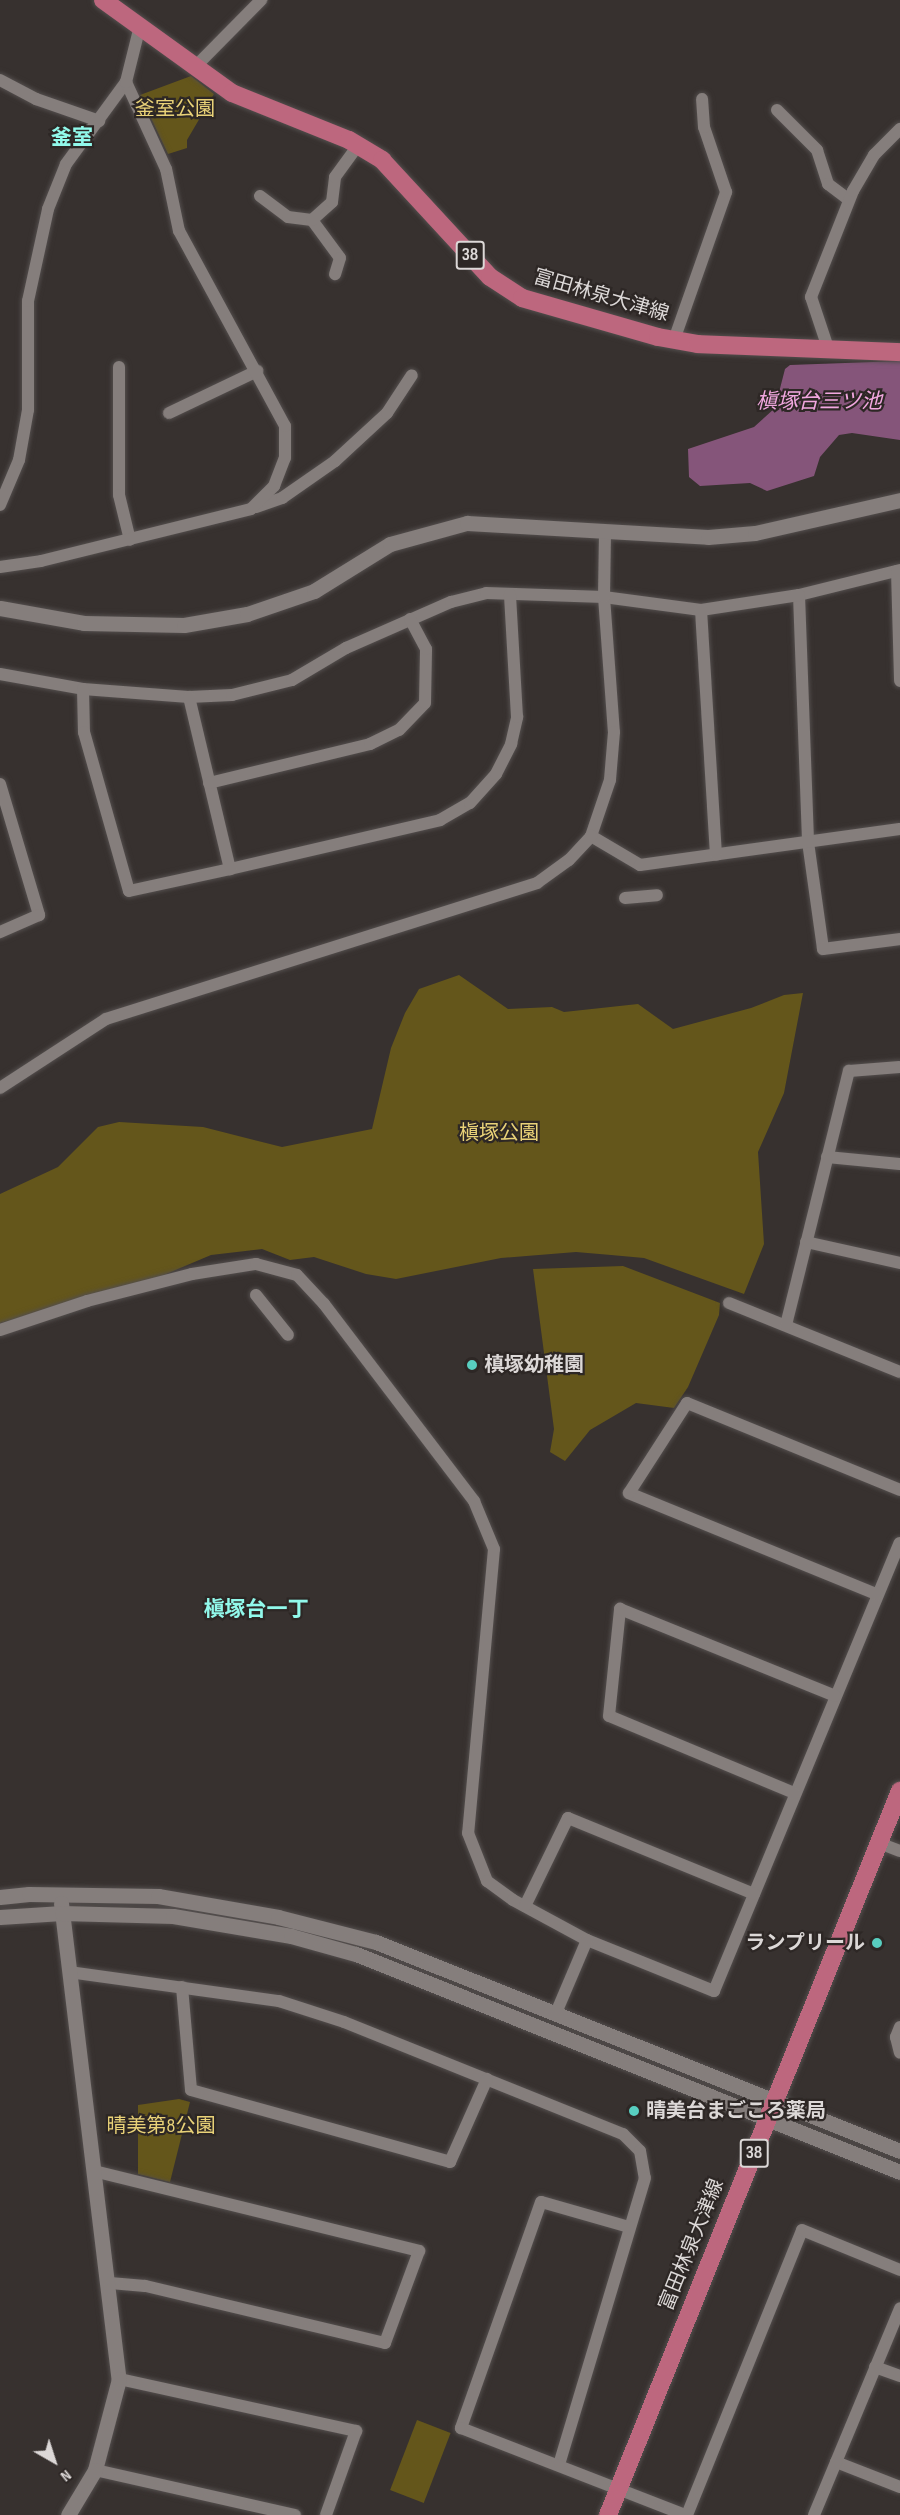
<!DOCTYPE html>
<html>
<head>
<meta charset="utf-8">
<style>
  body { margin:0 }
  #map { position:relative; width:900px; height:2515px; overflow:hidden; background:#37312f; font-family:"Sofia Sans Condensed","Noto Sans JP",sans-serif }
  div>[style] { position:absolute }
  .green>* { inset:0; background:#64561b; transform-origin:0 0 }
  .water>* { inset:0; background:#85557a }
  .roads { filter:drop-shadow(0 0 2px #534e4d) drop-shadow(0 0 2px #534e4d) }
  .minor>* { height:12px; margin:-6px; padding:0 6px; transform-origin:6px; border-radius:6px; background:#857e7c }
  .tertiary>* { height:15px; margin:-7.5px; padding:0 7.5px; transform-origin:7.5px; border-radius:7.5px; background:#857e7c }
  .primary>* { height:18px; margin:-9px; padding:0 9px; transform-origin:9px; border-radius:9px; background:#bd677e }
  .dots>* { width:16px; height:16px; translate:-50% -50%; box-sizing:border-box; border:3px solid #2d2725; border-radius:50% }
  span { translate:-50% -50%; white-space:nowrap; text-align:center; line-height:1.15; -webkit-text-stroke:4.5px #2d2725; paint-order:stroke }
  .shield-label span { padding:2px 4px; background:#2d2725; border:2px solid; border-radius:4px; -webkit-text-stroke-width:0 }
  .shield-label { font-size:18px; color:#dcd8d7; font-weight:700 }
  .park-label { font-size:20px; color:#e9d278 }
  .street-label { font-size:20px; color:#dcd8d7 }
  .poi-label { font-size:20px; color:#dcd8d7; font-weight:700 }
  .left { translate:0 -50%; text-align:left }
  .right { translate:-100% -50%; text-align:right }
  .neighbourhood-label { font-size:21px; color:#91f9eb; font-weight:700 }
  .water-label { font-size:21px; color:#f1a7df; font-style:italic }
  .north { position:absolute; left:24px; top:2431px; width:60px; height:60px; -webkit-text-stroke:4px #2d2725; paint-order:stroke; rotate:141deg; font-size:16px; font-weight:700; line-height:24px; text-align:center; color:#dcd8d7 }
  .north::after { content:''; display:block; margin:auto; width:21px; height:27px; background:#dcd8d7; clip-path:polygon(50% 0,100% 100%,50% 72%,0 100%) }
</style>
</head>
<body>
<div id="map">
  <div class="green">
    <div style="clip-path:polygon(191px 76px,214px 94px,187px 140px,187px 148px,168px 154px,140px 95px)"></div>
    <div style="clip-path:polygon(459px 975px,508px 1009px,552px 1007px,564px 1012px,638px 1004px,673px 1029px,751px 1008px,784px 995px,803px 993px,784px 1093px,758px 1152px,764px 1244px,744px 1294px,644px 1258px,611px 1255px,576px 1252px,501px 1258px,396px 1279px,366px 1274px,314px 1257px,290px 1260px,262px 1249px,211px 1255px,152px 1280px,0 1323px,0 1194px,58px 1167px,98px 1127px,119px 1122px,203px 1127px,282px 1147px,372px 1129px,391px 1048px,405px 1013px,419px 989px)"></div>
    <div style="clip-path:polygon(623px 1266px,720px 1303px,719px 1315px,688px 1387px,674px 1408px,636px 1403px,590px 1430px,565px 1461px,550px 1452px,554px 1429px,533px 1269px)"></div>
    <div style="clip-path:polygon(179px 2099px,190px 2102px,170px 2182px,138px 2174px,138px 2105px)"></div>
    <div style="left:417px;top:2420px;width:36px;height:75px;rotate:21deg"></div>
  </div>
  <div class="water">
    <div style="clip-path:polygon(900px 361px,900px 440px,852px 433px,839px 435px,820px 457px,814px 476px,767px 491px,750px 483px,700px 486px,689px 477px,688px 449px,754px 427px,775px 408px,785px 369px,790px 365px)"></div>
  </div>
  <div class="roads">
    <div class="minor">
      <div style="left:196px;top:66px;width:93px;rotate:-45.4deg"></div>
      <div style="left:0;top:80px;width:41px;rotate:27.8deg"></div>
      <div style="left:36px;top:99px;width:67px;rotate:19.2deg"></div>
      <div style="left:777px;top:110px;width:57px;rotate:45deg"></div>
      <div style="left:817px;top:150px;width:36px;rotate:72deg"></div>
      <div style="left:828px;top:184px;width:26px;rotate:37deg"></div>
      <div style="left:260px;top:196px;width:35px;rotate:37deg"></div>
      <div style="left:288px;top:217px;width:24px;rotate:7deg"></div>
      <div style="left:312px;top:220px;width:47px;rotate:53.6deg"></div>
      <div style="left:340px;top:258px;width:17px;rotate:107deg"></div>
      <div style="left:312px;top:220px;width:27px;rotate:-42deg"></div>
      <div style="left:332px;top:202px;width:25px;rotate:-83deg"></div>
      <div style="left:335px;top:177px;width:39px;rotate:-54deg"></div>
      <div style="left:674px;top:340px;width:157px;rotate:-70.6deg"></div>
      <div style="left:726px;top:192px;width:69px;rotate:-108.7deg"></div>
      <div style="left:704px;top:127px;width:28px;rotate:-94deg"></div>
      <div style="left:829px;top:351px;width:57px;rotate:-108.4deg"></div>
      <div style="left:811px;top:297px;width:114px;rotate:-68.4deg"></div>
      <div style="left:853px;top:191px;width:42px;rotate:-59.7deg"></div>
      <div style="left:874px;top:155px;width:37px;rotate:-45deg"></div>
      <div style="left:119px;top:367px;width:128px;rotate:90deg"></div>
      <div style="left:119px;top:495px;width:46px;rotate:76.3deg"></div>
      <div style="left:169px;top:413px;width:98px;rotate:-25.5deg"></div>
      <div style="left:0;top:505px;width:49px;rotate:-67.1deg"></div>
      <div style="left:19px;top:460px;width:51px;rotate:-79.8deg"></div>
      <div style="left:28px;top:410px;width:109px;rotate:-90deg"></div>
      <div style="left:28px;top:301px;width:94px;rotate:-77.7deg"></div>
      <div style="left:48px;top:209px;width:48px;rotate:-68.2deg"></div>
      <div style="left:66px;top:164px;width:102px;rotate:-53.8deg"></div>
      <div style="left:256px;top:507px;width:28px;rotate:-19deg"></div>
      <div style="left:282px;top:498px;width:65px;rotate:-34.9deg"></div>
      <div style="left:335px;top:461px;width:71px;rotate:-42.7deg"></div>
      <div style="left:387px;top:413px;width:45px;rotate:-56.7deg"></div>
      <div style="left:0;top:567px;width:41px;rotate:-8.3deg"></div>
      <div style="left:41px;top:561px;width:216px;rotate:-13.9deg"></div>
      <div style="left:251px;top:509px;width:33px;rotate:-45deg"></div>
      <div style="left:274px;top:486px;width:30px;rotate:-69deg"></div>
      <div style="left:285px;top:458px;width:32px;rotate:-90deg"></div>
      <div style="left:285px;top:426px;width:222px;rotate:-118.5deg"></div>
      <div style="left:179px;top:231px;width:63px;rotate:-101.8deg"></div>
      <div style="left:166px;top:169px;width:96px;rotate:-114.7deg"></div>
      <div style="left:126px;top:82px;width:58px;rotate:-76deg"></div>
      <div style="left:900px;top:570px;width:104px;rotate:166.1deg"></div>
      <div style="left:799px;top:595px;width:247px;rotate:87.9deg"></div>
      <div style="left:808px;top:842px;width:108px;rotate:82deg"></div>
      <div style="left:823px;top:949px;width:78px;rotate:-7.4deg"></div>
      <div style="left:897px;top:571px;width:110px;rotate:88.4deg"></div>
      <div style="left:799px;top:595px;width:99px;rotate:171.3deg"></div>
      <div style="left:701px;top:610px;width:98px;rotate:-172.4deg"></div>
      <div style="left:604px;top:597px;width:135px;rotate:85.8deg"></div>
      <div style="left:614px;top:732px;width:48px;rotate:94.8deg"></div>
      <div style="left:610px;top:780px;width:59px;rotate:108.7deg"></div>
      <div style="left:591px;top:836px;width:57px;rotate:30.6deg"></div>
      <div style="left:640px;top:865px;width:262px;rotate:-7.9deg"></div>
      <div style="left:701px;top:610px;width:245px;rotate:86.5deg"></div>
      <div style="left:0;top:674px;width:84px;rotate:10.2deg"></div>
      <div style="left:83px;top:689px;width:106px;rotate:4.3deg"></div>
      <div style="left:189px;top:697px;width:43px;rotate:-2.7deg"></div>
      <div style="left:232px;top:695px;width:62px;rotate:-14deg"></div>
      <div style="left:292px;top:680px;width:63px;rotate:-30.7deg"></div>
      <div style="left:346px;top:648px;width:115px;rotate:-23.7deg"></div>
      <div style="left:451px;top:602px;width:36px;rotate:-14deg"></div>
      <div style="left:486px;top:593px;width:118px;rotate:1.9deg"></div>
      <div style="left:604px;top:597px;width:65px;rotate:-89.1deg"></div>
      <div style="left:83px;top:689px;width:43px;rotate:88.7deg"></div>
      <div style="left:84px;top:732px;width:165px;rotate:74.2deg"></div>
      <div style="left:129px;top:891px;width:103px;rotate:-12.3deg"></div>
      <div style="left:230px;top:869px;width:216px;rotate:-13.1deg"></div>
      <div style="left:440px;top:820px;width:34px;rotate:-30deg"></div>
      <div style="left:470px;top:803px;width:39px;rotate:-48deg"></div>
      <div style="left:496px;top:774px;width:34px;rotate:-63deg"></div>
      <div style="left:511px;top:744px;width:28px;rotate:-77deg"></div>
      <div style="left:517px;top:717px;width:123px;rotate:-93.3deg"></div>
      <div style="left:189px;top:697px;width:177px;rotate:76.6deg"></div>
      <div style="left:209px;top:783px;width:166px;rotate:-13.6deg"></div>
      <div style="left:370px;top:744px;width:32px;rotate:-26deg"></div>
      <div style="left:399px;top:730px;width:37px;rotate:-46deg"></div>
      <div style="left:425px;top:703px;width:54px;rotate:-88.9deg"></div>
      <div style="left:426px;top:649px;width:34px;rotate:-118deg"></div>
      <div style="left:0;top:784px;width:137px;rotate:73.4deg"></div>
      <div style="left:39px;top:915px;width:43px;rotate:156.4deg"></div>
      <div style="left:625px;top:898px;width:32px;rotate:-5deg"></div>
      <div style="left:0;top:1088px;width:126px;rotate:-33.1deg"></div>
      <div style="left:106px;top:1019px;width:452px;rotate:-17.5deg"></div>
      <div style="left:537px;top:883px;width:39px;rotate:-36deg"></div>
      <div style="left:569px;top:860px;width:33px;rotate:-47deg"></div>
      <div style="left:827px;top:1157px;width:73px;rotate:5.5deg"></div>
      <div style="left:806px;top:1242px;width:96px;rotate:12.6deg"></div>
      <div style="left:256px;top:1295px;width:51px;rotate:51.3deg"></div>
      <div style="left:729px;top:1303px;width:184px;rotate:22deg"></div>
      <div style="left:786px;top:1325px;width:262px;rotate:-76.1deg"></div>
      <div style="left:849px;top:1071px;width:51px;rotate:-4.5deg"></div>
      <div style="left:0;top:1330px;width:92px;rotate:-18.4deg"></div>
      <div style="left:87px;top:1301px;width:108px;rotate:-14.4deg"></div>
      <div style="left:192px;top:1274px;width:65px;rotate:-8.9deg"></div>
      <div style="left:256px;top:1264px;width:42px;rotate:15deg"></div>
      <div style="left:297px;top:1275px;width:40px;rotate:47deg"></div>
      <div style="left:324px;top:1304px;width:248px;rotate:52.7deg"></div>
      <div style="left:474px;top:1501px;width:52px;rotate:67.4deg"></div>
      <div style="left:494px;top:1549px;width:285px;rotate:95.2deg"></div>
      <div style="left:468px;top:1833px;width:52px;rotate:68.4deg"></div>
      <div style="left:487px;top:1881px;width:32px;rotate:36deg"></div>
      <div style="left:513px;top:1900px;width:84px;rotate:28.4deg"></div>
      <div style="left:587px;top:1940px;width:137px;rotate:21.9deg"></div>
      <div style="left:714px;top:1991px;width:485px;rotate:-67.5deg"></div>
      <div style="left:876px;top:1594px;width:267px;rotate:-157.8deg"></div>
      <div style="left:629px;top:1493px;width:107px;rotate:-57.2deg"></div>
      <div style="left:687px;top:1403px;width:230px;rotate:22.2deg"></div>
      <div style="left:794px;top:1793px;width:200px;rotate:-157.4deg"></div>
      <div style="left:609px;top:1716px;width:108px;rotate:-84.1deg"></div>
      <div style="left:620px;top:1609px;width:232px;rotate:22deg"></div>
      <div style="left:879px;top:1843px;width:22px;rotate:21deg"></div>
      <div style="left:525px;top:1906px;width:98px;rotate:-64deg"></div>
      <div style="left:568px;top:1818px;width:201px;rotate:22.2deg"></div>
      <div style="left:69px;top:1972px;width:212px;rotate:7.9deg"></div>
      <div style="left:279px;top:2001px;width:68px;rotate:17.9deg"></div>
      <div style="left:344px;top:2022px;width:301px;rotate:21.9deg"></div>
      <div style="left:623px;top:2134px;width:24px;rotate:45deg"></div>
      <div style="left:640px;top:2151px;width:27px;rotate:80deg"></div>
      <div style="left:645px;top:2178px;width:299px;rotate:106.7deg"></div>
      <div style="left:182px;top:1987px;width:103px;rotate:85deg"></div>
      <div style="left:191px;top:2090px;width:269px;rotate:15.5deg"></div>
      <div style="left:450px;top:2162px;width:91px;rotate:-66deg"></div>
      <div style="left:556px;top:2013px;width:79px;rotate:-67deg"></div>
      <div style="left:900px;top:2027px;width:11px;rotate:112deg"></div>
      <div style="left:896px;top:2037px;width:16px;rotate:76deg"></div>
      <div style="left:94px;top:2171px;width:335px;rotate:13.8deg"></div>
      <div style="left:419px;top:2251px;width:98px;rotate:110.3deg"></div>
      <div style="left:385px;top:2343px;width:247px;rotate:-166.6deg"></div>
      <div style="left:145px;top:2286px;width:35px;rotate:-175deg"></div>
      <div style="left:629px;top:2227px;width:91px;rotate:-164.1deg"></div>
      <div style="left:541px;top:2202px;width:240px;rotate:109.5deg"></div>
      <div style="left:461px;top:2428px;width:240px;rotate:21.2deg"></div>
      <div style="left:875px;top:2367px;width:27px;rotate:20deg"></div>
      <div style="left:119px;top:2379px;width:243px;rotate:12.4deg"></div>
      <div style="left:356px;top:2431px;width:89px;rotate:109.7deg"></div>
      <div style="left:836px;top:2462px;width:69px;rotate:21.3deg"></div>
      <div style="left:95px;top:2470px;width:205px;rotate:12.7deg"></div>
      <div style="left:687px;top:2515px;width:307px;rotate:-68deg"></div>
      <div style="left:802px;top:2230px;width:106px;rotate:22.2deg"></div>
      <div style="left:814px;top:2515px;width:224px;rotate:-67.4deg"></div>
    </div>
    <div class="tertiary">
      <div style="left:0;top:608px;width:85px;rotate:10.1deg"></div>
      <div style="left:84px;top:623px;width:100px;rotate:1.1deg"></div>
      <div style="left:184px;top:625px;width:64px;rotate:-9.9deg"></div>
      <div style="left:247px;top:614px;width:71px;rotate:-18.9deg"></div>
      <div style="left:314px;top:591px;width:89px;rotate:-31.7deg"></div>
      <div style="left:390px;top:544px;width:80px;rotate:-15.3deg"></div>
      <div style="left:467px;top:523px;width:241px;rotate:3.3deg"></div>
      <div style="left:708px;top:537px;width:47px;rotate:-4.9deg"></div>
      <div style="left:755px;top:533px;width:149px;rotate:-12.8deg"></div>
      <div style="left:0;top:1897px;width:29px;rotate:-6deg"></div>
      <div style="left:29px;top:1894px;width:129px;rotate:0.9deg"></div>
      <div style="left:158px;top:1896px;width:122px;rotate:9.9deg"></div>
      <div style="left:278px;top:1917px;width:101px;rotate:14.3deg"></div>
      <div style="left:376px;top:1942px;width:564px;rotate:21.74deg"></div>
      <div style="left:61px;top:1903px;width:480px;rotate:83.1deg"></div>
      <div style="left:119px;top:2379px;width:94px;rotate:104.8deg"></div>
      <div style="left:95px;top:2470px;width:52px;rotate:121deg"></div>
      <div style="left:0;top:1917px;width:62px;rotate:-3.7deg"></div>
      <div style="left:62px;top:1913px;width:111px;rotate:1.5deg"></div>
      <div style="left:173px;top:1916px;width:120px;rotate:9.6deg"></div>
      <div style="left:291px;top:1936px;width:67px;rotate:15.5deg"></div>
      <div style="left:356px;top:1954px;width:586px;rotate:21.84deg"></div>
    </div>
    <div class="primary">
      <div style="left:103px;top:0;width:159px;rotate:35.8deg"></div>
      <div style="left:232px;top:93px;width:126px;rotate:21.9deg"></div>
      <div style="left:349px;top:140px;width:39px;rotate:31deg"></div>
      <div style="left:382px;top:160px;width:159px;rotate:47.3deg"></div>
      <div style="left:490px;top:277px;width:38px;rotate:33deg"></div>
      <div style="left:522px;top:298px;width:141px;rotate:16deg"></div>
      <div style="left:658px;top:337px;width:41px;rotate:9.9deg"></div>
      <div style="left:698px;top:344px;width:202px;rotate:2.3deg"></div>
      <div style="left:608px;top:2515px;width:781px;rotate:-68.04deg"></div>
    </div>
  </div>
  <div class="dots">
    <div style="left:472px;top:1365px;background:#58cec0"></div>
    <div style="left:877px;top:1943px;background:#58cec0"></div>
    <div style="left:634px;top:2111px;background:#58cec0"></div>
  </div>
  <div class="shield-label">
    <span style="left:470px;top:255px">38</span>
    <span style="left:754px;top:2153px">38</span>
  </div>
  <div class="park-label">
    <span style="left:175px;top:109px">釜室公園</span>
    <span style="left:499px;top:1133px">槇塚公園</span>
    <span style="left:161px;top:2126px">晴美第8公園</span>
  </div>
  <div class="street-label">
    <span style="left:601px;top:296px;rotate:16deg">富田林泉大津線</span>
    <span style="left:692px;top:2245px;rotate:-68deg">富田林泉大津線</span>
  </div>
  <div class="poi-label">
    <span class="left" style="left:484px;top:1365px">槙塚幼稚園</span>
    <span class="right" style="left:865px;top:1943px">ランプリール</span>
    <span class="left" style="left:646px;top:2111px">晴美台まごころ薬局</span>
  </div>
  <div class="neighbourhood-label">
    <span style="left:72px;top:138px">釜室</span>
    <span style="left:256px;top:1610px">槇塚台一丁</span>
  </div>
  <div class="water-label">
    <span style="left:819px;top:402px">槇塚台三ツ池</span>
  </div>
  <div class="north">N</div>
</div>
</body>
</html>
